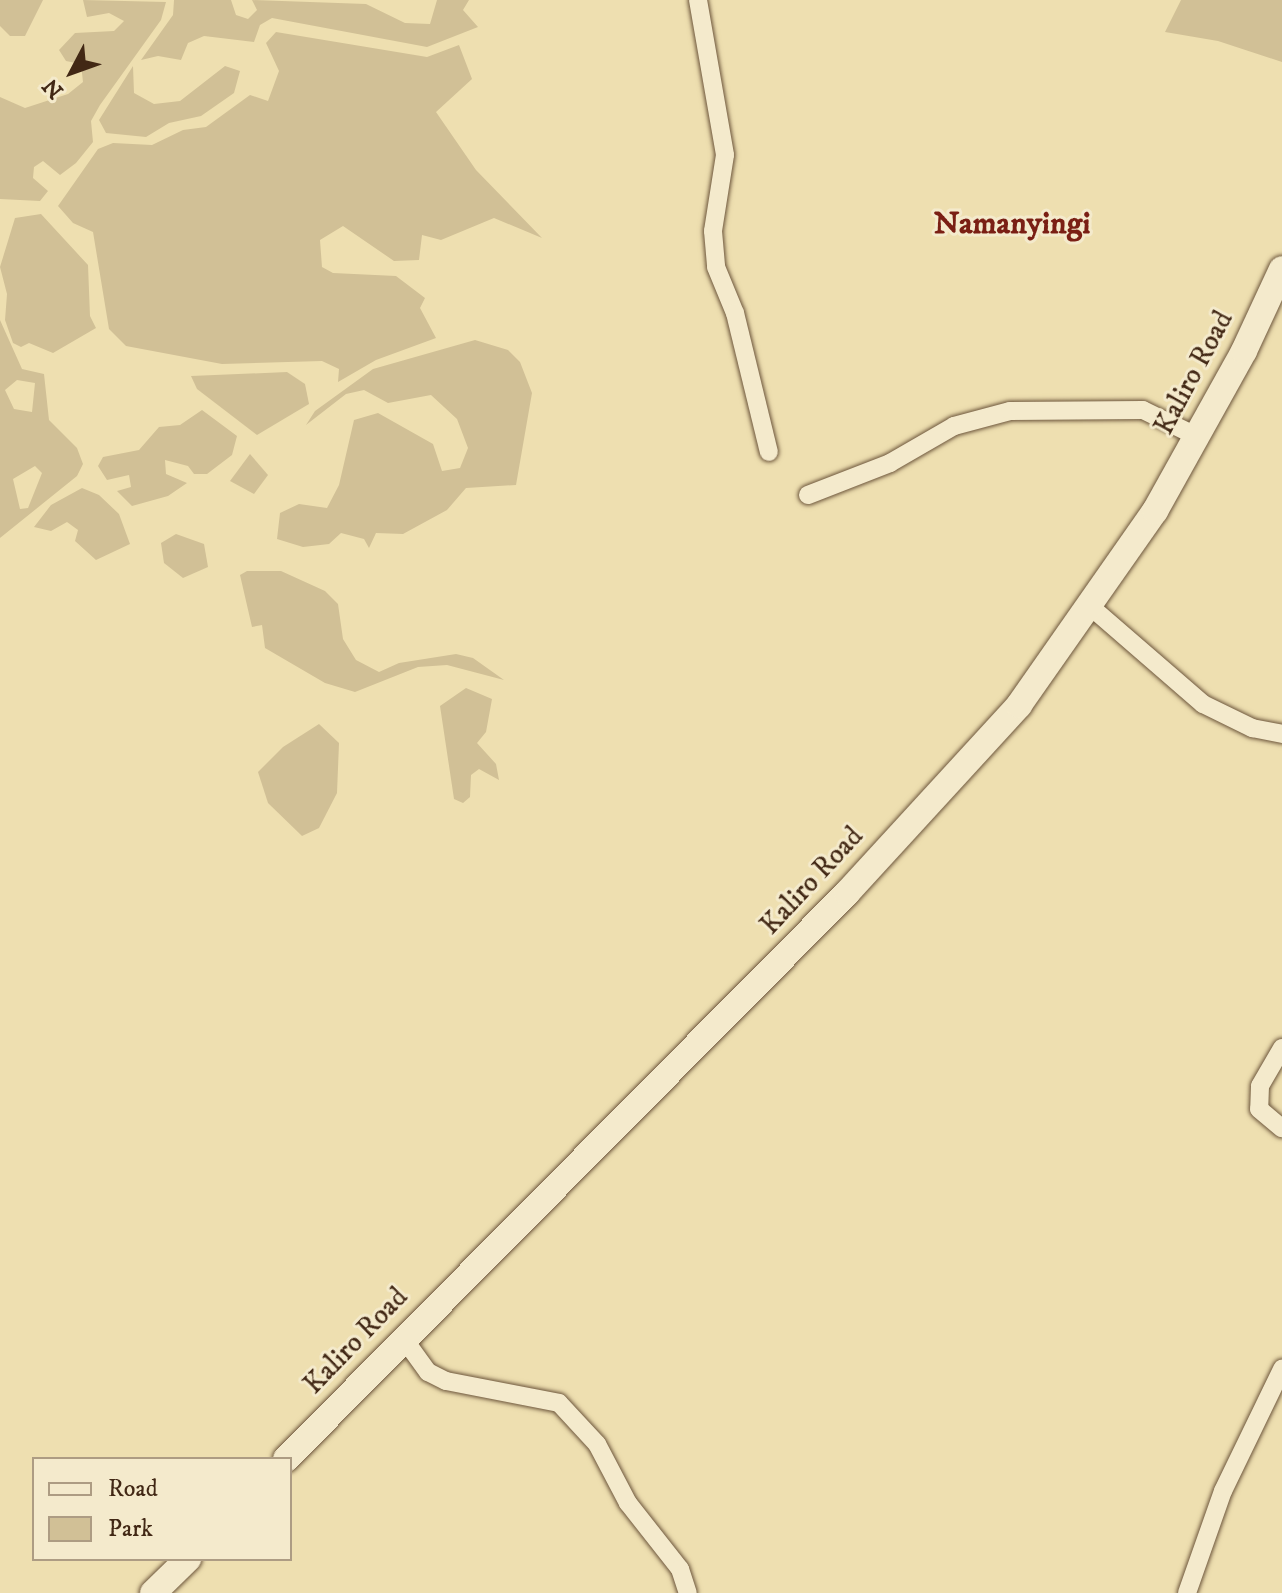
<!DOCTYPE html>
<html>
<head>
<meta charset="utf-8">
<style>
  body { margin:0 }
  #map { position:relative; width:1282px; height:1593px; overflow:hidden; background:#eedfb0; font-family:"IM FELL DW Pica",serif }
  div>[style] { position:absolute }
  .green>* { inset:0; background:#d1c096 }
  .roads { filter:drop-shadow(0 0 2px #6d563c) drop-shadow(0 0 2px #6d563c) }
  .street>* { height:18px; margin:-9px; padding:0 9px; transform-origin:9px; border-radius:9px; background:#f4eacc }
  .secondary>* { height:26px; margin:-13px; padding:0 13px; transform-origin:13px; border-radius:13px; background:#f4eacc }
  span { translate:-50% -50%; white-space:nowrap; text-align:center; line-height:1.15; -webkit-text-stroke:6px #f4eacc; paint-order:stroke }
  .street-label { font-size:28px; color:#422815 }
  .quarter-label { font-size:32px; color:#7a1f14; font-weight:700 }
  .legend { position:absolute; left:32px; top:1457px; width:260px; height:104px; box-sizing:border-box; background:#f4eacc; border:2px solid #ad9c83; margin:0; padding:10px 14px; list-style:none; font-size:24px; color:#422815 }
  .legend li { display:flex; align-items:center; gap:16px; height:40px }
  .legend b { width:40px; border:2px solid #ad9c83 }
  .north { position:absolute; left:32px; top:32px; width:80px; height:80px; -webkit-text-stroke:6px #f4eacc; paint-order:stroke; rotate:229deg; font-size:22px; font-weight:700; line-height:32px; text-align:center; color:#422815 }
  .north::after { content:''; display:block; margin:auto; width:28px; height:36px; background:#422815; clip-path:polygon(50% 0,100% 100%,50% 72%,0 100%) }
</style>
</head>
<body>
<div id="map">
  <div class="green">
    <div style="clip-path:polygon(0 0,43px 0,25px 36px,10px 36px,0 26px)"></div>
    <div style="clip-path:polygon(83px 0,166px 2px,161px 20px,100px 105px,91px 121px,93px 142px,76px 163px,60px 175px,43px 161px,34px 167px,33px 178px,48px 191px,40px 201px,0 199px,0 97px,25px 108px,68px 94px,83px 82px,81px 64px,66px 61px,59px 50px,75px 33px,114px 31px,124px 21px,109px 13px,87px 17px)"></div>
    <div style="clip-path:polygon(174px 0,231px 0,236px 15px,248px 19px,257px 10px,252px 0,366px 4px,405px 23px,430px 24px,437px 0,469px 0,463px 10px,478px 27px,427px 47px,272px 18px,260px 25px,254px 42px,204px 36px,188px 43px,181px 60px,158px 56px,141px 60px,173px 15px)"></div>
    <div style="clip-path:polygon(1181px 0,1282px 0,1282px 62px,1218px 41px,1165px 32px)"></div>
    <div style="clip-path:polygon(276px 32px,427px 57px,459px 45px,472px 79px,436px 112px,476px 170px,542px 238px,494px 218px,441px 240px,422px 235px,419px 260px,394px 261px,343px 226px,320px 240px,322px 267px,333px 273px,396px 276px,425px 298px,420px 308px,436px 338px,376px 360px,338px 382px,339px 369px,322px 361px,222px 364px,126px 346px,109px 329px,93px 232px,73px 223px,58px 206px,98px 149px,113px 143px,152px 145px,183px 130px,206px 127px,250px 95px,268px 101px,279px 71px,266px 43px)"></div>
    <div style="clip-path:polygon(133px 66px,134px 93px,154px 104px,180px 101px,225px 66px,240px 71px,234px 93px,201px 116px,169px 123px,146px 137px,106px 133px,99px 120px)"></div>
    <div style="clip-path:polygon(41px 214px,88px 265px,90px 316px,96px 328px,53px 353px,29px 343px,21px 347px,13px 343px,5px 320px,7px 294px,0 267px,15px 218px)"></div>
    <div style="clip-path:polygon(evenodd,0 320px,22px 369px,44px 374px,49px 420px,77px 448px,83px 464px,77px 476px,0 538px,0 320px,17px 380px,35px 383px,32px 412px,14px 409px,5px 390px,17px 380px,0 320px,35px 466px,42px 473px,28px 508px,20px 509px,13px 479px,35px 466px)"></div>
    <div style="clip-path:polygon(475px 340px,508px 350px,520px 362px,532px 393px,516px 485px,466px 488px,447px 510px,403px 534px,376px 533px,369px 548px,364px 539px,341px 533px,329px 544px,303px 547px,277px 539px,280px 513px,299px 504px,327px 508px,339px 485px,354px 420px,378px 413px,433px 444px,442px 471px,460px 468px,468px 448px,457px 419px,431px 395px,388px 403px,364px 390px,346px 394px,306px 425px,315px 411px,373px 369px)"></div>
    <div style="clip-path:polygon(287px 372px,305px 384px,309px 404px,257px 435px,197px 389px,191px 376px)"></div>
    <div style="clip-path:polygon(202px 410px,237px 436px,232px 455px,207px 474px,194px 474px,188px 466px,165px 460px,166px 474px,187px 483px,168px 496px,132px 506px,117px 491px,131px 487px,129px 475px,107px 480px,98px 466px,103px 457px,139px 450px,159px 427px,180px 425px)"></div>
    <div style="clip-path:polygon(250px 454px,268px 475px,254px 494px,230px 481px)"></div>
    <div style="clip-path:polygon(82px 488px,99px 495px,119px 514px,130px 544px,96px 560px,75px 541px,78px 530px,67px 522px,51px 531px,34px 527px,51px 505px)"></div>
    <div style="clip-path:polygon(176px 534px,204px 544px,208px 567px,183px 578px,164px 563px,161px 543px)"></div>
    <div style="clip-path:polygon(247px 571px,281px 571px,325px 591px,338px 604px,343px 639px,356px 660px,379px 672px,399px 663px,456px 654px,473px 658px,504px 680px,447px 665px,418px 667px,355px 692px,325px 683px,265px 648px,262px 625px,252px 627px,240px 575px)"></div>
    <div style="clip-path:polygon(466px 688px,492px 699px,486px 732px,477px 743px,496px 764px,499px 780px,479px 769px,471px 775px,470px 797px,463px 803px,454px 799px,440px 706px)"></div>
    <div style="clip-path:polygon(319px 724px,339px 743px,337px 793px,319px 828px,302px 836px,268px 803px,258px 772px,283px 747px)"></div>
  </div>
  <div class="roads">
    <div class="street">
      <div style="left:698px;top:0;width:157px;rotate:80.1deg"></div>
      <div style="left:725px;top:155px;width:77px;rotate:99deg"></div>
      <div style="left:713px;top:231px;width:36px;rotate:85deg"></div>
      <div style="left:716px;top:267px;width:50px;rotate:67.6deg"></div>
      <div style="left:735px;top:313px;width:143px;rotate:76.3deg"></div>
      <div style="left:808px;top:495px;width:88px;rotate:-21.3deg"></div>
      <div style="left:890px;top:463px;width:74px;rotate:-30deg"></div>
      <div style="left:954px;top:426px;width:58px;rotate:-15deg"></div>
      <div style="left:1010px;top:411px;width:133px;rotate:-0.4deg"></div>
      <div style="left:1143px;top:410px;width:61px;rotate:26.1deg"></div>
      <div style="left:1091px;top:607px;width:148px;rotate:40.9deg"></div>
      <div style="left:1203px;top:704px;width:55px;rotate:26.1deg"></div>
      <div style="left:1252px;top:728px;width:31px;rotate:11deg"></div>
      <div style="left:1282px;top:1048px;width:44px;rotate:120.1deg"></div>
      <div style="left:1260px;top:1086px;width:23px;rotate:92deg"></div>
      <div style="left:1259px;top:1109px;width:30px;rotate:40deg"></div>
      <div style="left:404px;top:1339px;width:41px;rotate:54deg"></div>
      <div style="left:428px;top:1372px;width:20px;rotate:27deg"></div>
      <div style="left:446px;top:1381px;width:115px;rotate:11deg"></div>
      <div style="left:559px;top:1403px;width:56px;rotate:47.2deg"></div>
      <div style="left:597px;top:1444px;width:67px;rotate:62.3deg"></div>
      <div style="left:628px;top:1503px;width:84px;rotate:51.8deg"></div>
      <div style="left:680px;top:1569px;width:25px;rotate:72deg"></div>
      <div style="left:1187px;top:1593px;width:108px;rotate:-70.6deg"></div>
      <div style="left:1223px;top:1491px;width:136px;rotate:-64.2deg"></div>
    </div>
    <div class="secondary">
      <div style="left:286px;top:1459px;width:797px;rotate:-45.25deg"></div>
      <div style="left:847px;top:893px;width:255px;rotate:-47.5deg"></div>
      <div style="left:1019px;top:705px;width:237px;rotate:-55deg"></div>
      <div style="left:1155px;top:511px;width:183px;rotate:-60.9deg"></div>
      <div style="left:1244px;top:351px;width:90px;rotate:-65.1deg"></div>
      <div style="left:153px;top:1593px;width:49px;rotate:-44.2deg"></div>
    </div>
  </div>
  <div class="street-label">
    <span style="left:1194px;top:373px;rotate:-62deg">Kaliro Road</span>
    <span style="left:812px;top:881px;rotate:-47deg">Kaliro Road</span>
    <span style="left:356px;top:1341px;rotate:-46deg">Kaliro Road</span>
  </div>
  <div class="quarter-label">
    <span style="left:1012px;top:224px">Namanyingi</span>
  </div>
  <ul class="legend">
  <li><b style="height:10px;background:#f4eacc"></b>Road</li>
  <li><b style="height:22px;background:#d1c096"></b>Park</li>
  </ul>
  <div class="north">N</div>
</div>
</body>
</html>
